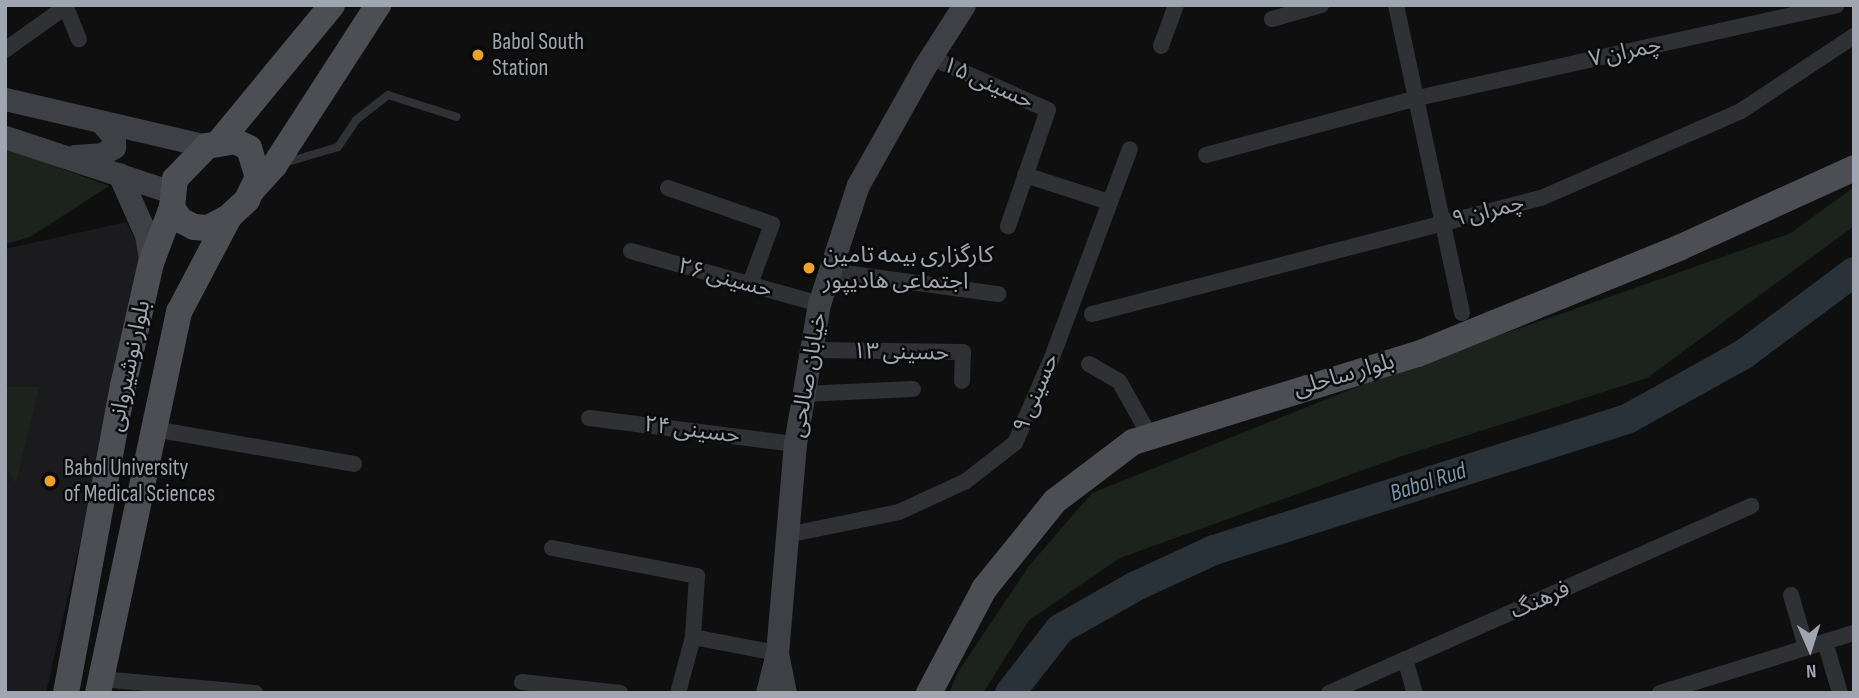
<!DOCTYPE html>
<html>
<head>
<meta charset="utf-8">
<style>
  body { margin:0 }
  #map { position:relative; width:1859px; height:698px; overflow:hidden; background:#0f0f10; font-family:"Sofia Sans Condensed","Noto Sans Arabic",sans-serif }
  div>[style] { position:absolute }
  .built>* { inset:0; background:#1b1b1d }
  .green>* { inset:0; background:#1c231c }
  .river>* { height:30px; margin:-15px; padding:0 15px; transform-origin:15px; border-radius:15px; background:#293238 }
  .lane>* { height:8px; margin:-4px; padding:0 4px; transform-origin:4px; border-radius:4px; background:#303135 }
  .street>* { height:16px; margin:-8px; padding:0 8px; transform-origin:8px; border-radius:8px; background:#303135 }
  .secondary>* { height:23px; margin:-11.5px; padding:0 11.5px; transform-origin:11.5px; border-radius:11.5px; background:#3e4045 }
  .primary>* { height:26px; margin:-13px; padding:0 13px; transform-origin:13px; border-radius:13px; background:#4c4e54 }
  .dots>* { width:19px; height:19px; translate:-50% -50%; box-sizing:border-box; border:4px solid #0a0a0b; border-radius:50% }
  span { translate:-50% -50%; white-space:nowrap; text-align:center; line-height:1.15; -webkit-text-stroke:5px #0a0a0b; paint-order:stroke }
  .poi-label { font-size:23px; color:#a0a6b1 }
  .left { translate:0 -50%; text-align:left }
  .street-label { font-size:23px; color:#a0a6b1 }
  .water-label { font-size:24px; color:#7796ad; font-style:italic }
  .frame { position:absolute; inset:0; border:7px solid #a0a6b1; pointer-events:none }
  .north { position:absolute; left:1775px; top:614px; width:70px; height:70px; -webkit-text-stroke:5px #0a0a0b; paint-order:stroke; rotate:177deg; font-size:19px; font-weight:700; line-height:28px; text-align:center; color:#a0a6b1 }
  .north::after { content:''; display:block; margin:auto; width:24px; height:32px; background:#a0a6b1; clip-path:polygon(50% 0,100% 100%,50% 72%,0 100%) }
</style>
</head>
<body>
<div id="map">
  <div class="built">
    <div style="clip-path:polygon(126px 222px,138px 245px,142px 268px,46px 693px,5px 693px,5px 249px)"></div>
  </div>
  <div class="green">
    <div style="clip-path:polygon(5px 148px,109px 186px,30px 237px,5px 244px)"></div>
    <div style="clip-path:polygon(1854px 187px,1854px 226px,1647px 378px,1402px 456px,1120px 558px,1029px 620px,983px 693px,949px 693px,958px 672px,1029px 566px,1092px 493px,1392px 373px,1791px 233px)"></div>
    <div style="clip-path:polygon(5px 387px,39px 387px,16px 483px,5px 467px)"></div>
  </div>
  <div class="river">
    <div style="left:1010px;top:693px;width:81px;rotate:-52deg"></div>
    <div style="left:1060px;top:629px;width:87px;rotate:-29.5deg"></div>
    <div style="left:1136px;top:586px;width:86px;rotate:-24.8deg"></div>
    <div style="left:1214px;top:550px;width:435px;rotate:-17.6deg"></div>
    <div style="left:1629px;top:418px;width:132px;rotate:-29.1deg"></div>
    <div style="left:1744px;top:354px;width:137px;rotate:-36.7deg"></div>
  </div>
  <div class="lane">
    <div style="left:284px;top:163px;width:56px;rotate:-16.5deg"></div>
    <div style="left:338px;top:147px;width:32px;rotate:-56deg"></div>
    <div style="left:356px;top:120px;width:41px;rotate:-38deg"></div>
    <div style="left:388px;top:95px;width:72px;rotate:17.7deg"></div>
  </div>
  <div class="street">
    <div style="left:65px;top:5px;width:37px;rotate:68deg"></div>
    <div style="left:1396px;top:5px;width:315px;rotate:77.9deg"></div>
    <div style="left:1272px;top:19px;width:51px;rotate:-15.9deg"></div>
    <div style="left:1161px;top:46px;width:44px;rotate:-69.9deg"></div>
    <div style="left:5px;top:50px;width:77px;rotate:-35.5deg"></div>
    <div style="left:930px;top:57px;width:129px;rotate:24.2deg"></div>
    <div style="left:1048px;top:110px;width:123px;rotate:109deg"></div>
    <div style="left:1206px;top:155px;width:214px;rotate:-15.1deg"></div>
    <div style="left:1413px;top:99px;width:434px;rotate:-12.5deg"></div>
    <div style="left:1025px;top:175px;width:88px;rotate:17.8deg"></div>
    <div style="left:668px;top:188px;width:110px;rotate:19.1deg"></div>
    <div style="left:772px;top:224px;width:64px;rotate:110.1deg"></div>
    <div style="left:631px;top:251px;width:195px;rotate:15.7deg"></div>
    <div style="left:830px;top:271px;width:170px;rotate:7.8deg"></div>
    <div style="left:1092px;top:314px;width:464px;rotate:-14.5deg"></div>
    <div style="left:1541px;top:198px;width:218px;rotate:-23.5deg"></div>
    <div style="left:1741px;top:111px;width:136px;rotate:-33.6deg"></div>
    <div style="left:811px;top:350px;width:152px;rotate:0.8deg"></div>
    <div style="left:963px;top:352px;width:29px;rotate:92deg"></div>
    <div style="left:1089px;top:364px;width:34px;rotate:30deg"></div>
    <div style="left:1119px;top:381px;width:63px;rotate:60.6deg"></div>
    <div style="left:803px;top:394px;width:110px;rotate:-2.6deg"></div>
    <div style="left:589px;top:418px;width:208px;rotate:7.2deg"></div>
    <div style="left:154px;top:429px;width:203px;rotate:9.9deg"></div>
    <div style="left:787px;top:535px;width:114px;rotate:-11.6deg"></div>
    <div style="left:899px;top:512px;width:74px;rotate:-24.8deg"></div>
    <div style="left:966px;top:481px;width:62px;rotate:-37.8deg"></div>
    <div style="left:1015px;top:443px;width:90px;rotate:-66.6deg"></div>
    <div style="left:1051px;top:360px;width:225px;rotate:-69.5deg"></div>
    <div style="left:552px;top:548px;width:148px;rotate:10.9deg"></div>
    <div style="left:697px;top:576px;width:61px;rotate:93.8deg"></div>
    <div style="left:1791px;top:595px;width:54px;rotate:73.9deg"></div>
    <div style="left:1825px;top:642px;width:53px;rotate:73.6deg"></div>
    <div style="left:1405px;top:659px;width:35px;rotate:74deg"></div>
    <div style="left:101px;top:679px;width:155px;rotate:5.2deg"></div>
    <div style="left:522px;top:682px;width:99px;rotate:6.4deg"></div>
    <div style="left:678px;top:693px;width:58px;rotate:-75deg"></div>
    <div style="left:693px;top:637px;width:86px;rotate:10.8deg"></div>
    <div style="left:1329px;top:693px;width:462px;rotate:-23.9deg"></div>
    <div style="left:1660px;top:693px;width:203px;rotate:-17.2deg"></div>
  </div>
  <div class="secondary">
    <div style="left:5px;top:99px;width:207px;rotate:13.1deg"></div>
    <div style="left:5px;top:137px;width:175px;rotate:18.3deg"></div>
    <div style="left:75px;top:156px;width:27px;rotate:-4deg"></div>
    <div style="left:102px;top:154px;width:14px;rotate:-30deg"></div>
    <div style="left:114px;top:147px;width:10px;rotate:-90deg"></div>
    <div style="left:114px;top:137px;width:18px;rotate:-131deg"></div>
    <div style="left:119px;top:174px;width:67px;rotate:66.1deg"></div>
    <div style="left:146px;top:235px;width:28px;rotate:80deg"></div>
    <div style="left:777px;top:653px;width:41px;rotate:78.7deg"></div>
    <div style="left:767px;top:693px;width:41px;rotate:-76deg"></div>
    <div style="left:777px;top:653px;width:210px;rotate:-85.1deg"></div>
    <div style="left:795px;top:444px;width:142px;rotate:-80.3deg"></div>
    <div style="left:819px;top:304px;width:125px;rotate:-71.9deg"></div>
    <div style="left:858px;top:185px;width:133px;rotate:-60.7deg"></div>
    <div style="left:923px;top:69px;width:76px;rotate:-57.4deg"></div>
  </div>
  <div class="primary">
    <div style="left:220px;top:141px;width:176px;rotate:-50.5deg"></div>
    <div style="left:253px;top:189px;width:31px;rotate:-48deg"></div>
    <div style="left:274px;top:166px;width:192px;rotate:-57.1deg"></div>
    <div style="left:66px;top:693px;width:312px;rotate:-79.5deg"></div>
    <div style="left:123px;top:386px;width:126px;rotate:-77.2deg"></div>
    <div style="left:151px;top:263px;width:60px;rotate:-69.4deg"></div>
    <div style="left:172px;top:207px;width:28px;rotate:-84deg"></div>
    <div style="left:175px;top:179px;width:46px;rotate:-45.9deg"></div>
    <div style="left:207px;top:146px;width:28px;rotate:-10deg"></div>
    <div style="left:235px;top:141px;width:16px;rotate:27deg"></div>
    <div style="left:249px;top:148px;width:30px;rotate:73deg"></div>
    <div style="left:258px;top:177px;width:25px;rotate:116deg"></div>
    <div style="left:247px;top:200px;width:25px;rotate:137deg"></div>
    <div style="left:229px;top:217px;width:24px;rotate:152deg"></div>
    <div style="left:208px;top:228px;width:14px;rotate:-176deg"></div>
    <div style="left:194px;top:227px;width:16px;rotate:-153deg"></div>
    <div style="left:180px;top:220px;width:15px;rotate:-122deg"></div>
    <div style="left:98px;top:693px;width:390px;rotate:-78deg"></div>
    <div style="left:179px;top:312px;width:107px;rotate:-62.2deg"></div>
    <div style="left:929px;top:693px;width:118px;rotate:-62.1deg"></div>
    <div style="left:984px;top:589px;width:113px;rotate:-51.1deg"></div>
    <div style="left:1055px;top:501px;width:98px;rotate:-37.1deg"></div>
    <div style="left:1133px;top:442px;width:298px;rotate:-17.2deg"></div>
    <div style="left:1418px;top:354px;width:284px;rotate:-22.1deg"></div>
    <div style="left:1681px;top:247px;width:190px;rotate:-24.5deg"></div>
  </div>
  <div class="dots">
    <div style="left:478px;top:55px;background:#eea12a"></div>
    <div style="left:809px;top:268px;background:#eea12a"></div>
    <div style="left:50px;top:481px;background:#eea12a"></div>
  </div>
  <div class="poi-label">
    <span class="left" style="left:492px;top:55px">Babol South<br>Station</span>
    <span class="left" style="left:823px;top:268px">کارگزاری بیمه تامین<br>اجتماعی هادیپور</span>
    <span class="left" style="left:64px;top:481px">Babol University<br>of Medical Sciences</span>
  </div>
  <div class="street-label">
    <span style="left:1625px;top:52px;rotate:-12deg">چمران ۷</span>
    <span style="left:988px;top:83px;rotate:24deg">حسینی ۱۵</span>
    <span style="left:1488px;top:211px;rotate:-14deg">چمران ۹</span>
    <span style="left:725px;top:278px;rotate:15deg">حسینی ۲۶</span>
    <span style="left:901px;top:352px;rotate:1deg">حسینی ۱۳</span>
    <span style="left:129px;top:366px;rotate:-78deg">بلوار نوشیروانی</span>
    <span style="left:808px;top:375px;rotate:-80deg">خيابان صالحی</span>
    <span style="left:1344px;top:375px;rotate:-16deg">بلوار ساحلی</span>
    <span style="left:1036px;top:393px;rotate:-67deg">حسینی ٩</span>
    <span style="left:692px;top:430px;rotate:7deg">حسینی ۲۴</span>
    <span style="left:1540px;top:600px;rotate:-24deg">فرهنگ</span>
  </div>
  <div class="water-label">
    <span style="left:1428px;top:482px;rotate:-18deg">Babol Rud</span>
  </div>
  <div class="frame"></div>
  <div class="north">N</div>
</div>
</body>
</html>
